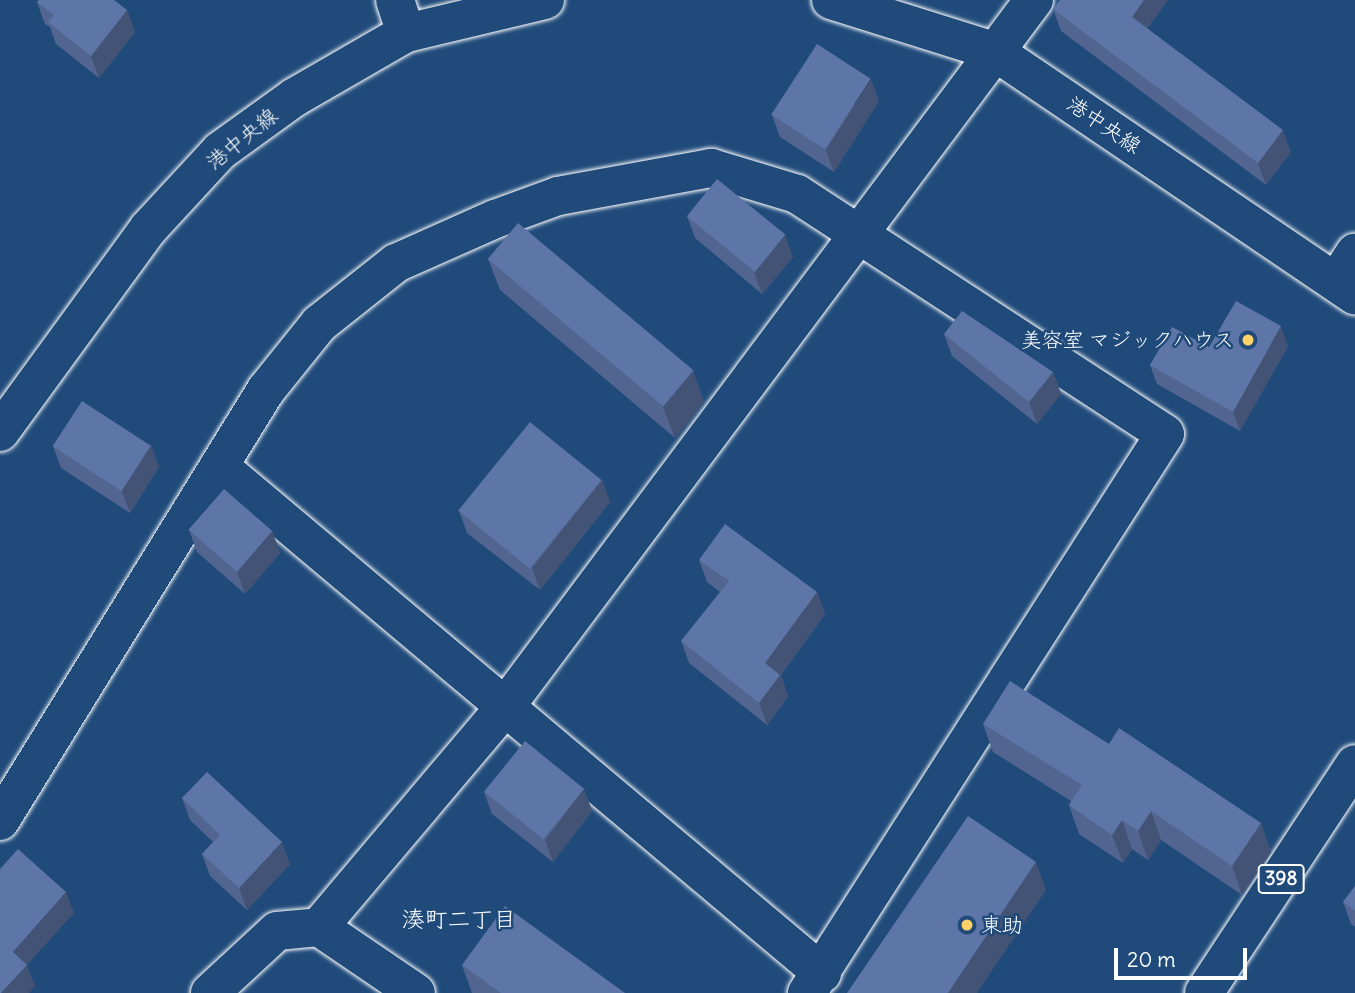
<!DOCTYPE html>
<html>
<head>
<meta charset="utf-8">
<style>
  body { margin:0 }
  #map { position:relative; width:1355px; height:993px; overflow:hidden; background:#1f4a7a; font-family:Delius,"Klee One",sans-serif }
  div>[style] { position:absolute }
  .roads { filter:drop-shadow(0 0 2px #fff) drop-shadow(0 0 2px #fff) }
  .minor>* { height:38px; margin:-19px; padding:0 19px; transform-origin:19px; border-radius:19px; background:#1f4a7a }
  .highway>* { height:38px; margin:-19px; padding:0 19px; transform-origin:19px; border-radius:19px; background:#1f4a7a }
  .wall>* { inset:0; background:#516590 }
  .shaded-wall>* { inset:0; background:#425375 }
  .building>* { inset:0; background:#5e76a7; transform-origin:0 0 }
  .dots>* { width:19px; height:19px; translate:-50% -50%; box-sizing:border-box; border:4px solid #1f4a7a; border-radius:50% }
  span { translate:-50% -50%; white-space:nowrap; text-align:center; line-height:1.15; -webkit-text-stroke:5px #1f4a7a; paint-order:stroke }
  .shield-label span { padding:2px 5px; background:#1f4a7a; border:2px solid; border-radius:5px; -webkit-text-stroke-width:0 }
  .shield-label { font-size:19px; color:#fff; font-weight:700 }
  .street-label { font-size:21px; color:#fff }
  .poi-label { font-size:21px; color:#fff }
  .right { translate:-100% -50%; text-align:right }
  .left { translate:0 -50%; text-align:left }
  .neighbourhood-label { font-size:23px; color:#fff }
  .scale { position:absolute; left:1114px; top:948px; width:133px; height:32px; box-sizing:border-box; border:4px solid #fff; border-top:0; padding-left:9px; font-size:21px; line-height:24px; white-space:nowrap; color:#fff; -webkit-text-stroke:5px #1f4a7a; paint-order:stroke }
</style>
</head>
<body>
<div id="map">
  <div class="roads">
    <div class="minor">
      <div style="left:395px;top:0;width:35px;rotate:72deg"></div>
      <div style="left:831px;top:0;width:171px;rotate:17.4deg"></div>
      <div style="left:994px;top:51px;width:436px;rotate:34.1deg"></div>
      <div style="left:1336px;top:282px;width:35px;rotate:-57deg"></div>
      <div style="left:0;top:432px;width:251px;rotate:-53.9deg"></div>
      <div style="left:148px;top:229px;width:106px;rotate:-47.3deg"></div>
      <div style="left:220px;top:151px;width:92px;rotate:-35.8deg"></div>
      <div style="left:295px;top:97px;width:128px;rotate:-30deg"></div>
      <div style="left:406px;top:33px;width:143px;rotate:-13.4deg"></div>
      <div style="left:219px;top:466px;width:788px;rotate:40.06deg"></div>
      <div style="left:0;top:821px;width:506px;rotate:-58.32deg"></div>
      <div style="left:266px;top:390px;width:85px;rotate:-51.2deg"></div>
      <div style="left:319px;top:324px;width:98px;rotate:-38.4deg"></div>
      <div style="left:396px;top:263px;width:108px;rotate:-24deg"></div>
      <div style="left:495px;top:219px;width:67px;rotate:-20.1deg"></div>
      <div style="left:558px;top:196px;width:156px;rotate:-10.4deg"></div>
      <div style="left:711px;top:168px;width:90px;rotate:16.8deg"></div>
      <div style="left:797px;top:194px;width:439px;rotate:33.1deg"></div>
      <div style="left:1165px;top:434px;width:664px;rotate:122.64deg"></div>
      <div style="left:319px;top:927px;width:293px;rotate:-49.8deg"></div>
      <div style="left:508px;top:703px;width:878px;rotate:-53.2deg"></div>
      <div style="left:210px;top:993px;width:91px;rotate:-42.8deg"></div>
      <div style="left:277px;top:931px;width:42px;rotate:-5.4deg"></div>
      <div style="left:319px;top:927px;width:117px;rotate:34.2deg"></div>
    </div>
    <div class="highway">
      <div style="left:1204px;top:993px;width:274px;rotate:-56.6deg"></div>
    </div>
  </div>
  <div class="wall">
    <div style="clip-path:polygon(1168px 0,1147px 28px,1291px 152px,1266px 185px,1061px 31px,1053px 9px)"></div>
    <div style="clip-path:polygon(37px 2px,127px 10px,135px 32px,99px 78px,56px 44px,50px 27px,45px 24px)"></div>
    <div style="clip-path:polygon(879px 101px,834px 172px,780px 137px,772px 115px)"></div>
    <div style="clip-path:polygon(687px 216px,793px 257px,762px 294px,695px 238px)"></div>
    <div style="clip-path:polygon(488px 259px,693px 371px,704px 402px,675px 438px,500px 290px)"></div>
    <div style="clip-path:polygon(944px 334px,1053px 372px,1061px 394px,1037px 424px,952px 356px)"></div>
    <div style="clip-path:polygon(1288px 346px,1240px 431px,1157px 384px,1150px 365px,1209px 347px)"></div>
    <div style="clip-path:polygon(151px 445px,159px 467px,130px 513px,61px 468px,53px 446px)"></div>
    <div style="clip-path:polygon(602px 480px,610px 502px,540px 590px,467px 533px,459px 511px)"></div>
    <div style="clip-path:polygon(189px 530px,272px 531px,280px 553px,245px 594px,197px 552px)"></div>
    <div style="clip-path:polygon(699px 560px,817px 592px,825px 614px,781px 675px,788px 697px,767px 725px,689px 663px,681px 641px,720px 592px,707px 582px)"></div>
    <div style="clip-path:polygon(983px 724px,1109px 744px,1261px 823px,1271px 852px,1242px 895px,1161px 840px,1148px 860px,1132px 849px,1123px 863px,1079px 834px,1069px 805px,1071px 801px,993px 752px)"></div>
    <div style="clip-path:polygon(584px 789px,592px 811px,553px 862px,492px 814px,484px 792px)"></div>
    <div style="clip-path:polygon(182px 798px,290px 864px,247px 910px,210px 876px,202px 854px,213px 842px,190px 820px)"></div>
    <div style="clip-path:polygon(1355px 886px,1355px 927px,1351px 924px,1343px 902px)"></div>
    <div style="clip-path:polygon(462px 965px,625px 993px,472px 993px)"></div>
  </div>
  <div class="shaded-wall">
    <div style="clip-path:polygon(1144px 0,1168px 0,1140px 39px,1132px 17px)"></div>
    <div style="clip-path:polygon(127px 10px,135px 32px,99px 78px,91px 56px)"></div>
    <div style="clip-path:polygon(871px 79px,879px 101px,834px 172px,826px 150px)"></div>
    <div style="clip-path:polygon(1283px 130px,1291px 152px,1266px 185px,1258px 163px)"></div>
    <div style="clip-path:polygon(785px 235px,793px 257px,762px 294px,754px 272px)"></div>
    <div style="clip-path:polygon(1281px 326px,1288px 346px,1240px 431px,1233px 412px)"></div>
    <div style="clip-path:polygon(693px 371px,704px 402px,675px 438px,663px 407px)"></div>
    <div style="clip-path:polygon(1053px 372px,1061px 394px,1037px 424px,1029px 402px)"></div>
    <div style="clip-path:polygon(151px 445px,159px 467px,130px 513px,122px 491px)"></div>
    <div style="clip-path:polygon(602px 480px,610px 502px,540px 590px,532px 568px)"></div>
    <div style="clip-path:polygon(272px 531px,280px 553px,245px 594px,237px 572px)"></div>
    <div style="clip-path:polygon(817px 592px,825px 614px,781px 675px,788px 697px,767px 725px,759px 703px,765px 663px)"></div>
    <div style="clip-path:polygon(584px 789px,592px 811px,553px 862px,545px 840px)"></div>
    <div style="clip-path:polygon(1151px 811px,1161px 840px,1148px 860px,1138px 831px)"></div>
    <div style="clip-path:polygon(1122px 820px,1132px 849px,1123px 863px,1112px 835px)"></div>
    <div style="clip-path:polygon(1261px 823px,1271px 852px,1242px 895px,1232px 866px)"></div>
    <div style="clip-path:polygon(282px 842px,290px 864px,247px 910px,239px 888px)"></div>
    <div style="clip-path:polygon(1036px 862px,1046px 890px,977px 993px,948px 993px)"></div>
    <div style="clip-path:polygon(66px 892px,74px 913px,27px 965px,35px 986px,29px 993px,1px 993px,13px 952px)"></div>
  </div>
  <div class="building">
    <div style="clip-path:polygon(39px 0,114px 0,127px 10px,91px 56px,48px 22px,54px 15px,37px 2px)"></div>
    <div style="clip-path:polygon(1060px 0,1144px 0,1132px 17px,1283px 130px,1258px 163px,1053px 9px)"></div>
    <div style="left:817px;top:44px;width:64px;height:84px;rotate:33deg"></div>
    <div style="left:717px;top:179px;width:88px;height:48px;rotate:39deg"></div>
    <div style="left:518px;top:223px;width:229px;height:47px;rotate:40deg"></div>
    <div style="clip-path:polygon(1236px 301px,1281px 326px,1233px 412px,1150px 365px,1172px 327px,1209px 347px)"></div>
    <div style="clip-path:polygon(962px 311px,1053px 372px,1029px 402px,944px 334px)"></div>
    <div style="left:82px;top:401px;width:82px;height:54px;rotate:33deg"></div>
    <div style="left:530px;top:422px;width:92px;height:114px;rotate:39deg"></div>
    <div style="left:224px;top:489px;width:64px;height:54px;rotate:41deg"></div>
    <div style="clip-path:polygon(725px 524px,817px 592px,765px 663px,780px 675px,759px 703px,681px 641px,729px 581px,699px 560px)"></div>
    <div style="clip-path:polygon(1010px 681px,1109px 744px,1119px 728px,1261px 823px,1232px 866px,1151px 811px,1138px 831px,1122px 820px,1112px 835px,1069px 805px,1082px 785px,983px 724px)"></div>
    <div style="left:525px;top:741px;width:76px;height:65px;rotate:39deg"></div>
    <div style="clip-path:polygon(207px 772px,282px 842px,239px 888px,202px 854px,220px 835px,182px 798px)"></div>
    <div style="clip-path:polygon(968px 816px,1036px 862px,948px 993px,847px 993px)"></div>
    <div style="clip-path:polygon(18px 849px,66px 892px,13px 952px,27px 965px,1px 993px,0 993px,0 869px)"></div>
    <div style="clip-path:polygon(1355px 886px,1355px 911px,1343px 902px)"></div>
    <div style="clip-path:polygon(505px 906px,625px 993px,501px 993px,462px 965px)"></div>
  </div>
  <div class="dots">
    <div style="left:1248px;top:340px;background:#ffd166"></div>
    <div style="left:967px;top:925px;background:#ffd166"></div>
  </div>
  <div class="shield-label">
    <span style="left:1281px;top:879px">398</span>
  </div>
  <div class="street-label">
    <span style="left:1104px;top:125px;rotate:34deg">港中央線</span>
    <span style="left:242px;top:139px;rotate:-39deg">港中央線</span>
  </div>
  <div class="poi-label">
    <span class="right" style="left:1234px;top:340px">美容室 マジックハウス</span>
    <span class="left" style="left:981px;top:925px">東助</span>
  </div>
  <div class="neighbourhood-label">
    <span style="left:459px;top:919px">湊町二丁目</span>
  </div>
  <div class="scale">20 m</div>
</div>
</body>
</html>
